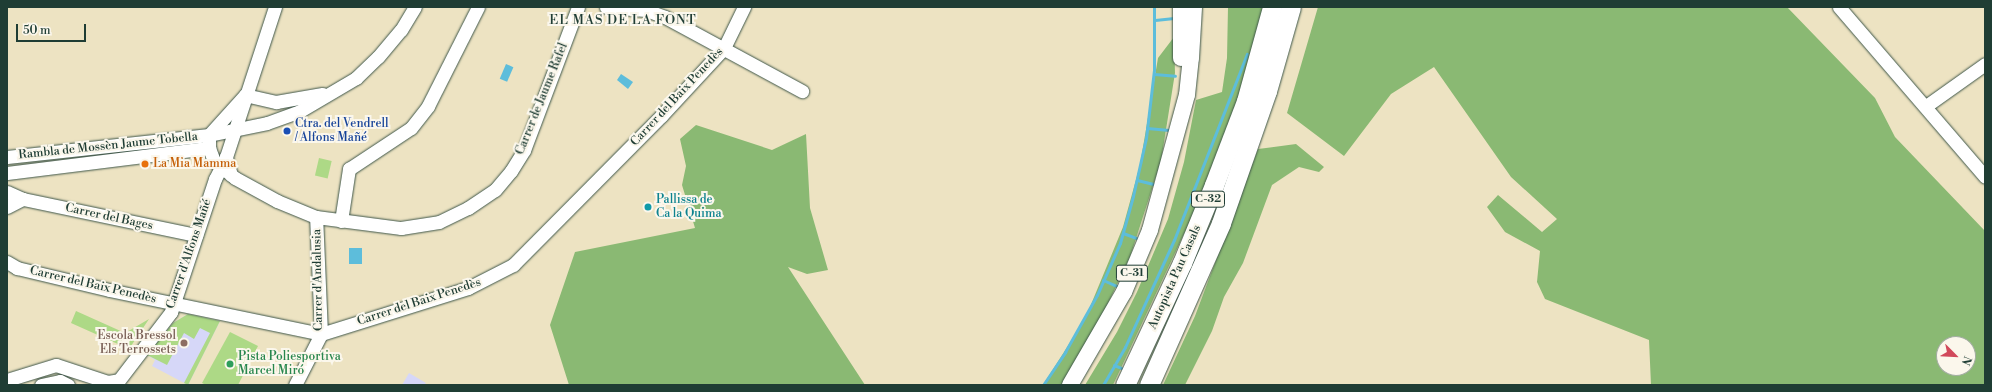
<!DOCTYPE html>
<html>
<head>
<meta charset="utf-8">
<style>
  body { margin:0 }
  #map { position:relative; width:1992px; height:392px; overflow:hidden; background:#ede3c2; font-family:"Libre Bodoni",serif }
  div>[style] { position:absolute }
  .built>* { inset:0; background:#d6d7f8 }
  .green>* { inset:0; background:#add986; transform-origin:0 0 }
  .forest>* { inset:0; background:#8ab973 }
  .water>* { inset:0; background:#5dbddb; transform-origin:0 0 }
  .stream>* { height:3px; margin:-1.5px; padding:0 1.5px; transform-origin:1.5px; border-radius:1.5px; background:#5dbddb }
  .roads { filter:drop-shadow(0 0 1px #3e5649) drop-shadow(0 0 1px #3e5649) }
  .minor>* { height:13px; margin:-6.5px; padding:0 6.5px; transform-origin:6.5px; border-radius:6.5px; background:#fff }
  .major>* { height:16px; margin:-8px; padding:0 8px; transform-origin:8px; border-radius:8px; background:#fff }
  .highway>* { height:19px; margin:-9.5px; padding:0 9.5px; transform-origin:9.5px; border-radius:9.5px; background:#fff }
  .dots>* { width:11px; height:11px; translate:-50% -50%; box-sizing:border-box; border:2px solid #fbf7ec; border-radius:50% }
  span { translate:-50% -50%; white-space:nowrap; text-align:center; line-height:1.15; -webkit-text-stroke:4px #fbf7ec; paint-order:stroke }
  .shield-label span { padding:1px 3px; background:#fbf7ec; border:1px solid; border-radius:3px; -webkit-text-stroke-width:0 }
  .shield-label { font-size:11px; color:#1f3d34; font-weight:700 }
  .street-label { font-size:12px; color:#1f3d34 }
  .transit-label { font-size:12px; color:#164399 }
  .left { translate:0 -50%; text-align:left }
  .food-label { font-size:12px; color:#c56008 }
  .culture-label { font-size:12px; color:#0d838f }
  .education-label { font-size:12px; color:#785e54 }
  .right { translate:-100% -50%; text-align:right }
  .leisure-label { font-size:12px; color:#27864d }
  .neighbourhood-label { font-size:13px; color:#1f3d34; letter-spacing:1px }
  .frame { position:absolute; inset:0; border:8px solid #1f3d34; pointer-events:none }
  .north { position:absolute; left:1936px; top:336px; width:40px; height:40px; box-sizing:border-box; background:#fbf7ec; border:1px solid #a3ada2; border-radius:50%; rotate:114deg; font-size:11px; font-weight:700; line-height:16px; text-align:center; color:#1f3d34 }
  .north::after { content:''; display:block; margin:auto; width:14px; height:18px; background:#d1495b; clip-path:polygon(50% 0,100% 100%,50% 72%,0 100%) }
  .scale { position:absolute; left:16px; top:24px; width:70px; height:18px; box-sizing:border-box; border:2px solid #1f3d34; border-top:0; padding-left:5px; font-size:12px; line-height:14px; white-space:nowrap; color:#1f3d34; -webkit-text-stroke:3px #fbf7ec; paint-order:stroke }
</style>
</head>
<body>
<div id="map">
  <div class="built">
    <div style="clip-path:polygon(188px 314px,220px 321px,188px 385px,152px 366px,155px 360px,147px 355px,173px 323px)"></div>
    <div style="clip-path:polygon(409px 373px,426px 383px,424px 385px,402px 385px)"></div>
  </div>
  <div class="green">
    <div style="left:319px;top:158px;width:13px;height:18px;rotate:13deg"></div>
    <div style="clip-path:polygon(76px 311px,125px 333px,149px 319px,129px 349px,71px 323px)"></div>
    <div style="clip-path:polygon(188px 314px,220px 321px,188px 385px,184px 383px,210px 333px,200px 328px,194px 339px,184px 333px,167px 365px,147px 355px,173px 323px)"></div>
    <div style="clip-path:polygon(230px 332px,258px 346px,238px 385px,206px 385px,202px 383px)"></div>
  </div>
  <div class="forest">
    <div style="clip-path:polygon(1228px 7px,1264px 7px,1232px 121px,1198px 204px,1113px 385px,1085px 385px,1117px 332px,1137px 292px,1168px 219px,1184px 162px,1196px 100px,1222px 92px,1227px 58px)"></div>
    <div style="clip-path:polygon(evenodd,1318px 7px,1787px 7px,1875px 98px,1895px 137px,1985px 231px,1985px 385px,1651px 385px,1649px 340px,1545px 299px,1537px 282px,1540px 251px,1505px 232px,1487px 207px,1498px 195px,1542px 232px,1557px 219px,1511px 177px,1434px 67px,1391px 94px,1344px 156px,1287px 113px,1318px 7px,1944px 344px,1968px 344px,1968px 368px,1944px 368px,1944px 344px)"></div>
    <div style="clip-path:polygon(1174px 37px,1175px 73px,1161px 161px,1130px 257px,1093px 335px,1066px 378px,1061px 385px,1043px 385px,1085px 319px,1123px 227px,1140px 165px,1158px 58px)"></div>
    <div style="clip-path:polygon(696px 125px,772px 150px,806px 134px,810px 208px,828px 270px,807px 274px,788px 267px,865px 385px,569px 385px,550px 325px,575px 252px,695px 228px,682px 185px,686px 166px,680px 139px)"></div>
    <div style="clip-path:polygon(1296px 144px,1324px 167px,1319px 172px,1299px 167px,1272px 185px,1243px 263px,1224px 297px,1212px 331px,1185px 385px,1163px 385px,1195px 316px,1258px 149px)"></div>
  </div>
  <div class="water">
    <div style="left:506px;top:64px;width:8px;height:16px;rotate:23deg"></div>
    <div style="clip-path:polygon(621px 74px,633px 82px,628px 89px,617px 80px)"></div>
    <div style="left:362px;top:248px;width:16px;height:13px;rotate:90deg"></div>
  </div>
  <div class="stream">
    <div style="left:1155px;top:20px;width:19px;rotate:-6deg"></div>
    <div style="left:1154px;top:74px;width:21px;rotate:5deg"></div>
    <div style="left:1147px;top:128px;width:22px;rotate:5deg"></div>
    <div style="left:1137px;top:180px;width:21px;rotate:14deg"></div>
    <div style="left:1123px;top:233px;width:17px;rotate:21deg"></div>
    <div style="left:1103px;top:280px;width:17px;rotate:24deg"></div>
    <div style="left:1114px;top:365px;width:8px;rotate:23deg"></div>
    <div style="left:1043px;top:385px;width:40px;rotate:-56deg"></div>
    <div style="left:1065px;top:352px;width:65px;rotate:-60.7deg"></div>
    <div style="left:1097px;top:295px;width:57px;rotate:-66.1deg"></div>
    <div style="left:1120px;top:243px;width:49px;rotate:-74.5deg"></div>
    <div style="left:1133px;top:196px;width:59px;rotate:-77.4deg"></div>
    <div style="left:1146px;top:138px;width:68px;rotate:-83.3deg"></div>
    <div style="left:1154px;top:70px;width:63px;rotate:-90deg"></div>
    <div style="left:1103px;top:385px;width:44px;rotate:-59.9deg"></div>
    <div style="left:1125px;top:347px;width:118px;rotate:-65.4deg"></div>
    <div style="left:1174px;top:240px;width:200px;rotate:-68.6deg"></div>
  </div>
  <div class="roads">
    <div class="minor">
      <div style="left:606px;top:7px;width:40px;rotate:4.3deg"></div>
      <div style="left:646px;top:10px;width:20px;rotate:20deg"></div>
      <div style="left:665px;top:17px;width:156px;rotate:28.4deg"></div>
      <div style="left:1839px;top:7px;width:224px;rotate:49.3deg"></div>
      <div style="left:245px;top:95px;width:54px;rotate:132deg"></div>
      <div style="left:209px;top:135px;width:13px;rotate:90deg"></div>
      <div style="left:209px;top:148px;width:14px;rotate:69deg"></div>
      <div style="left:214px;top:161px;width:27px;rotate:39deg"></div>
      <div style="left:235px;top:178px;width:48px;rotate:28.7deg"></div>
      <div style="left:277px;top:201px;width:42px;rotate:22.3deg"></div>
      <div style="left:316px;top:217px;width:86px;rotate:7.4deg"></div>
      <div style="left:401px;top:228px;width:38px;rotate:-9deg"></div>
      <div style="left:439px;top:222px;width:32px;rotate:-26deg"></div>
      <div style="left:468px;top:208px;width:32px;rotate:-34deg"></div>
      <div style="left:495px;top:190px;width:25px;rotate:-50deg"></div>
      <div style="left:511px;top:171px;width:25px;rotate:-58deg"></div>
      <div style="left:524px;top:150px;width:153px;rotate:-69.3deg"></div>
      <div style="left:245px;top:95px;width:32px;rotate:13deg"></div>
      <div style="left:276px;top:102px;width:47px;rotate:-9.9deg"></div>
      <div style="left:1926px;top:106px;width:72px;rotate:-35.4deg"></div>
      <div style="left:7px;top:157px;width:203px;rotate:-6.2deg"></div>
      <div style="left:209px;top:135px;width:59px;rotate:-11.7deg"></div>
      <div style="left:267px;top:123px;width:35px;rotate:-20deg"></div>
      <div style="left:300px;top:111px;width:65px;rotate:-30.5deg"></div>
      <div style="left:356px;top:78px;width:30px;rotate:-44deg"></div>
      <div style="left:378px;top:57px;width:35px;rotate:-50deg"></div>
      <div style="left:401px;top:30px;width:27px;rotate:-59deg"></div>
      <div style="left:7px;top:173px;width:204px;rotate:-7.1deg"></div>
      <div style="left:231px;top:175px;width:19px;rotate:-106deg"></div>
      <div style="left:226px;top:157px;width:158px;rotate:-71.9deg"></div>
      <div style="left:7px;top:192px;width:17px;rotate:24deg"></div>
      <div style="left:7px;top:207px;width:18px;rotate:-27deg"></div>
      <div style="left:23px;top:199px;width:177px;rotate:11.8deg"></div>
      <div style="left:341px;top:221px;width:53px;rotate:-81.3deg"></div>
      <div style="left:349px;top:169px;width:74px;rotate:-33.5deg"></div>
      <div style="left:411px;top:128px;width:28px;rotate:-52deg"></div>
      <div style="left:428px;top:106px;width:111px;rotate:-63.2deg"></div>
      <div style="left:7px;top:262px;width:12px;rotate:31deg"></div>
      <div style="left:17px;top:268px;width:95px;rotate:13.4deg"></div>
      <div style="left:109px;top:290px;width:217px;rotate:11.7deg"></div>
      <div style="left:321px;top:334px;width:154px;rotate:-17.4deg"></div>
      <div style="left:468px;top:288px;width:51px;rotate:-27.1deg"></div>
      <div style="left:513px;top:265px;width:210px;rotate:-45.2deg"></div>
      <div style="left:661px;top:116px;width:93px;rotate:-47.2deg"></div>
      <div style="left:724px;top:48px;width:46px;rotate:-64deg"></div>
      <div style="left:7px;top:380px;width:51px;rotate:-17deg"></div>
      <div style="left:56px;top:365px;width:55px;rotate:18.1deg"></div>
      <div style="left:108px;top:382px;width:11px;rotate:-10deg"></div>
      <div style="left:119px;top:380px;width:86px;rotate:-52.6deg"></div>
      <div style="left:171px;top:312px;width:140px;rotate:-71.7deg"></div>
      <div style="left:215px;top:179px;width:13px;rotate:-63deg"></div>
      <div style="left:41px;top:385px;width:19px;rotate:-12deg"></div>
      <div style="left:60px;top:381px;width:9px;rotate:27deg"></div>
      <div style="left:295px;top:385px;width:57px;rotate:-63deg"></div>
      <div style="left:321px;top:334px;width:117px;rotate:-92.4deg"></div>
    </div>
    <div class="major">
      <div style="left:1181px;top:7px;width:51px;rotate:90deg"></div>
      <div style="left:1070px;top:385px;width:108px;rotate:-59.9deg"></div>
      <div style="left:1124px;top:292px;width:67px;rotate:-67.2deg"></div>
      <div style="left:1150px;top:230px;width:140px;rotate:-74.7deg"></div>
      <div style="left:1187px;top:95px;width:37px;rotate:-84deg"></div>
      <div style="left:1191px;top:58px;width:51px;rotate:-86.6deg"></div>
    </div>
    <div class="highway">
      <div style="left:1125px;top:385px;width:135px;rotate:-65deg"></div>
      <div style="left:1182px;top:263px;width:84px;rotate:-67.7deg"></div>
      <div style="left:1214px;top:185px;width:90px;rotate:-69.1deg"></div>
      <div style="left:1246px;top:101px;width:98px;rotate:-74.5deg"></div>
      <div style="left:1149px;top:385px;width:177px;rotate:-66deg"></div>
      <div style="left:1221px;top:223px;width:140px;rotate:-70.8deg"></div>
      <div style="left:1267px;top:91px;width:87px;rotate:-74.1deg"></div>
    </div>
  </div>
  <div class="dots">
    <div style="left:287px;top:131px;background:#1a4fb4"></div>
    <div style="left:145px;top:164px;background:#e8710a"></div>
    <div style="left:648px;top:207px;background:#0f9aa8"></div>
    <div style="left:184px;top:343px;background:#8d6e63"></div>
    <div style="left:230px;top:364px;background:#2e9e5b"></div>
  </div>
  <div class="shield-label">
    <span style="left:1208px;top:199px">C-32</span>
    <span style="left:1132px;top:273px">C-31</span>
  </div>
  <div class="street-label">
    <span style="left:677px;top:97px;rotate:-47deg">Carrer del Baix Penedès</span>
    <span style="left:542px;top:99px;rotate:-68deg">Carrer de Jaume Rafel</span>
    <span style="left:108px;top:146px;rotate:-6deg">Rambla de Mossèn Jaume Tobella</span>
    <span style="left:109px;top:217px;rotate:12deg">Carrer del Bages</span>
    <span style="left:189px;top:254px;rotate:-71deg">Carrer d'Alfons Mañé</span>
    <span style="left:1175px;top:277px;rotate:-66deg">Autopista Pau Casals</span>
    <span style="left:318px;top:280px;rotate:-91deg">Carrer d'Andalusia</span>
    <span style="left:93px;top:285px;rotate:13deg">Carrer del Baix Penedès</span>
    <span style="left:419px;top:302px;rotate:-18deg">Carrer del Baix Penedès</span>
  </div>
  <div class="transit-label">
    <span class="left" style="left:295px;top:131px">Ctra. del Vendrell<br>/ Alfons Mañé</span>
  </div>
  <div class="food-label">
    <span class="left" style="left:153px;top:164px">La Mia Mamma</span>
  </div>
  <div class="culture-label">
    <span class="left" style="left:656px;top:207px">Pallissa de<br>Ca la Quima</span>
  </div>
  <div class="education-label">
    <span class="right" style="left:176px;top:343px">Escola Bressol<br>Els Terrossets</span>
  </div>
  <div class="leisure-label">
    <span class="left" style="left:238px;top:364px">Pista Poliesportiva<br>Marcel Miró</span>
  </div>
  <div class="neighbourhood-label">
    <span style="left:623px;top:20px">EL MAS DE LA FONT</span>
  </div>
  <div class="frame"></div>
  <div class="north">N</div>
  <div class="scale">50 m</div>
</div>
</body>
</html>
